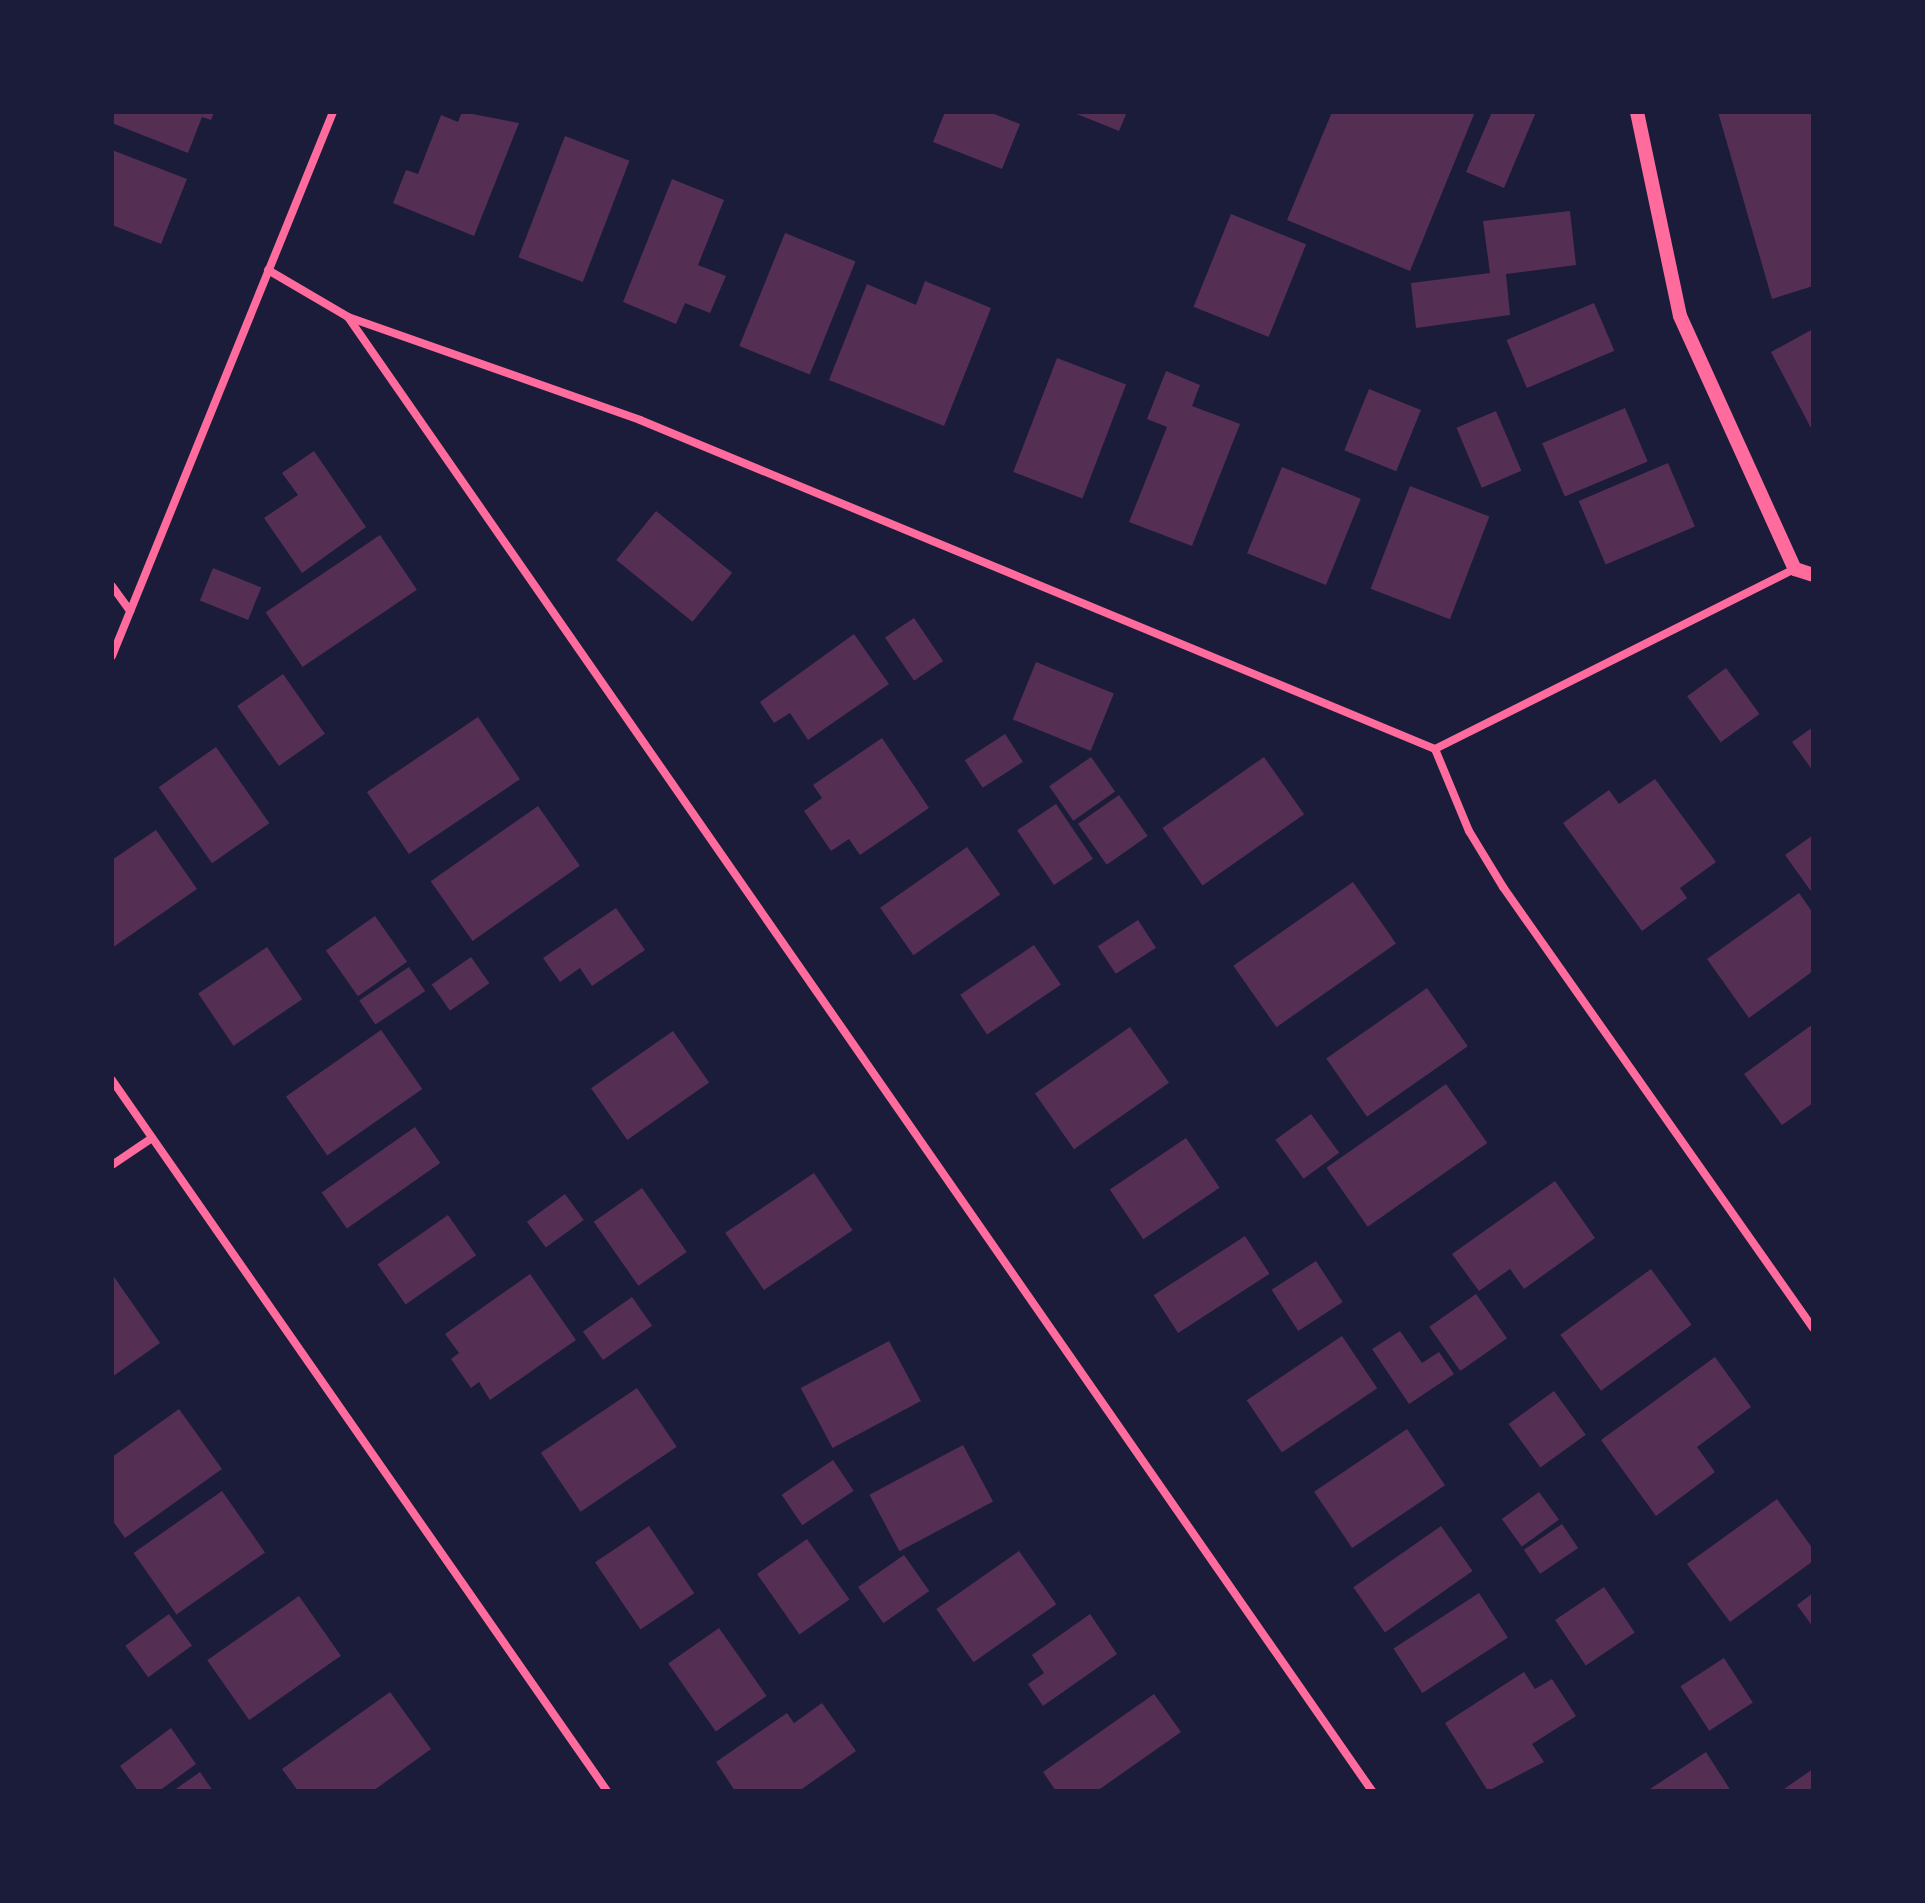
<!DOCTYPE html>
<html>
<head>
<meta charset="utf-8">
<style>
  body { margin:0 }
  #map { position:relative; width:1925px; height:1903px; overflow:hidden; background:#1b1b3a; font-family:Karla,sans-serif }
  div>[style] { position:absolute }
  .building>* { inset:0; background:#542f53; transform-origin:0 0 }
  .minor>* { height:8px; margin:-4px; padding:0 4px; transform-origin:4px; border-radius:4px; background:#ff6b9d }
  .tertiary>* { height:14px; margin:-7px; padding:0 7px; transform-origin:7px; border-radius:7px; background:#ff6b9d }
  span { translate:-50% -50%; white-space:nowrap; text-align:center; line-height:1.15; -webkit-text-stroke:8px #1b1b3a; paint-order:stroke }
  .frame { position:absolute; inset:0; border:114px solid #1b1b3a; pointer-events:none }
</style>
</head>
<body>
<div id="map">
  <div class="building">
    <div style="clip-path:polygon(112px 112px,214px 112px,211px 120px,202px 117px,188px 153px,112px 123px)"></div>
    <div style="clip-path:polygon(462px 112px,519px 123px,474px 236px,393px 203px,406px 170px,418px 174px,441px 115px,458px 122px)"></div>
    <div style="clip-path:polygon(945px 112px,989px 112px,1020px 124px,1002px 169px,933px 142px)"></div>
    <div style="clip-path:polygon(1072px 112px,1127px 112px,1119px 131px)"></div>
    <div style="clip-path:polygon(1332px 112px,1475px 112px,1410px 271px,1287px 220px)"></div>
    <div style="clip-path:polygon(1492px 112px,1536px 112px,1504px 188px,1466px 172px)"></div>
    <div style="clip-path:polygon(1718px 112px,1813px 112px,1813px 286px,1772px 299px)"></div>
    <div style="left:565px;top:136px;width:69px;height:130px;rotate:21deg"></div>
    <div style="clip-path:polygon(112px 150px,187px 179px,161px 244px,112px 225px)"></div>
    <div style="clip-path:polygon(672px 179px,724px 200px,698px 265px,726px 276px,710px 313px,685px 303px,676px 324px,623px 302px)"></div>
    <div style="clip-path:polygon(1570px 211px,1576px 265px,1506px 274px,1510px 315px,1416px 328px,1411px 283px,1490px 273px,1483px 221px)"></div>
    <div style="left:1231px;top:214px;width:81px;height:100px;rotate:22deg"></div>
    <div style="left:785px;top:233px;width:76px;height:122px;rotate:22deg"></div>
    <div style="clip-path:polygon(925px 281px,991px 308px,944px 426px,829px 380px,867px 284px,916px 305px)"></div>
    <div style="left:1594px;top:303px;width:52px;height:95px;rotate:67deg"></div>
    <div style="clip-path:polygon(1813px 329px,1813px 432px,1771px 352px)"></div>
    <div style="left:1057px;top:358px;width:74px;height:122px;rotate:21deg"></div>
    <div style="clip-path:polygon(1166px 371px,1200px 385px,1192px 406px,1240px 424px,1192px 546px,1129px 522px,1167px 427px,1147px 419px)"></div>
    <div style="left:1369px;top:389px;width:56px;height:66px;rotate:22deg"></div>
    <div style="left:1625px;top:408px;width:58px;height:90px;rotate:67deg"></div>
    <div style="left:1496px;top:411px;width:65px;height:43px;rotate:67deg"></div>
    <div style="clip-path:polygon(314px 451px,366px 527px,302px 573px,264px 518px,298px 495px,282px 473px)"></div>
    <div style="left:1668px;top:463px;width:69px;height:97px;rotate:67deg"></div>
    <div style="left:1282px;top:467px;width:85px;height:93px;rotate:22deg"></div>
    <div style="left:1410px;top:486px;width:85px;height:110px;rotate:21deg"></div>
    <div style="left:656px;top:511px;width:98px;height:63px;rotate:39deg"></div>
    <div style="left:380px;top:535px;width:66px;height:138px;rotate:56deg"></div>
    <div style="left:213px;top:568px;width:52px;height:35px;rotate:22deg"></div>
    <div style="left:914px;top:618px;width:52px;height:35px;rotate:56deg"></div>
    <div style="clip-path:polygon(854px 634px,889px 684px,808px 740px,790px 713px,774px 723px,760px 702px)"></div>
    <div style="left:1036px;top:662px;width:84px;height:62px;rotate:22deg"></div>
    <div style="left:1726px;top:668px;width:57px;height:48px;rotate:54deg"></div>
    <div style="left:283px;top:674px;width:73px;height:56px;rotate:55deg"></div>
    <div style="left:478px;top:717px;width:75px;height:134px;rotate:56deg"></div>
    <div style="clip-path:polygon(1813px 727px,1813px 771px,1792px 742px)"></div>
    <div style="left:1005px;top:734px;width:33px;height:48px;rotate:57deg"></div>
    <div style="clip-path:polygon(882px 738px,929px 808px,860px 855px,849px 839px,831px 851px,804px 811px,822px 798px,813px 785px)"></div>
    <div style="left:216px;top:747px;width:93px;height:70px;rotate:55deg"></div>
    <div style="left:1091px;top:757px;width:42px;height:51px;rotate:55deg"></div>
    <div style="left:1264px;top:757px;width:70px;height:124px;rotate:55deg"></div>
    <div style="clip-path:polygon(1655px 779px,1716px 862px,1680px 888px,1687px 898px,1642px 931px,1563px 823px,1609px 790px,1619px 804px)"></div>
    <div style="left:1119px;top:795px;width:50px;height:50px;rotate:55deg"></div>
    <div style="left:1056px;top:804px;width:66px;height:47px;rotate:56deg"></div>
    <div style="left:538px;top:806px;width:73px;height:131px;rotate:55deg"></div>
    <div style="clip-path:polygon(156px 830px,197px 889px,112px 948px,112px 860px)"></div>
    <div style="clip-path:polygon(1813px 835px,1813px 894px,1785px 855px)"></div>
    <div style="left:967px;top:847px;width:58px;height:106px;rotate:55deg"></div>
    <div style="left:1353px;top:882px;width:75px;height:146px;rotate:55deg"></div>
    <div style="clip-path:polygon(1799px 893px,1813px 913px,1813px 971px,1749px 1018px,1707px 959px)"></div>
    <div style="clip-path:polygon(616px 908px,645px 950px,592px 986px,580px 968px,560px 982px,543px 958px)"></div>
    <div style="left:375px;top:916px;width:56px;height:60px;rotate:55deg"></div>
    <div style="left:1138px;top:920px;width:33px;height:48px;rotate:57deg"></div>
    <div style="left:1034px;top:945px;width:48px;height:89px;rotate:56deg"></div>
    <div style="left:267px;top:947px;width:63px;height:83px;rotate:56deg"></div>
    <div style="left:471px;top:957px;width:32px;height:48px;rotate:55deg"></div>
    <div style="left:409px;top:967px;width:29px;height:60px;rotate:56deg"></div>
    <div style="left:1427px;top:988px;width:71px;height:123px;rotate:55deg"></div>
    <div style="clip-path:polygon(1813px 1024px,1813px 1103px,1782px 1125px,1744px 1074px)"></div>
    <div style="left:1130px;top:1027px;width:68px;height:116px;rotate:55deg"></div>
    <div style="left:381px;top:1030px;width:72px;height:116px;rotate:55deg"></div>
    <div style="left:673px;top:1031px;width:63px;height:100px;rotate:55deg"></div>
    <div style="left:1446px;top:1084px;width:72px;height:146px;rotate:55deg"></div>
    <div style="left:1311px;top:1114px;width:48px;height:44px;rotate:54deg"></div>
    <div style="left:415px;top:1127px;width:44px;height:114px;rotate:55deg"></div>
    <div style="left:1186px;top:1138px;width:60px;height:92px;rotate:56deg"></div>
    <div style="left:814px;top:1173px;width:69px;height:107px;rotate:56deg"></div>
    <div style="clip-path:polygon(1555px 1181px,1595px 1238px,1524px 1289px,1510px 1269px,1479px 1291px,1452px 1254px)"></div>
    <div style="left:642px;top:1188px;width:78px;height:59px;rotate:55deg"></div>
    <div style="left:565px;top:1194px;width:32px;height:47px;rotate:54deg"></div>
    <div style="left:448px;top:1215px;width:49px;height:86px;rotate:55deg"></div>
    <div style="left:1245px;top:1236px;width:45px;height:109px;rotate:57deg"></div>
    <div style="left:1316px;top:1261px;width:49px;height:53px;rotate:57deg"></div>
    <div style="left:1651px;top:1269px;width:69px;height:112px;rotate:54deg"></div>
    <div style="clip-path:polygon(112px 1274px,160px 1343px,112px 1377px)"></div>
    <div style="clip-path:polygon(530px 1274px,576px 1340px,490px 1400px,479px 1382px,471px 1388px,451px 1359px,459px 1353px,445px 1334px)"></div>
    <div style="left:1476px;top:1294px;width:54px;height:57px;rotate:55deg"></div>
    <div style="left:632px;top:1297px;width:35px;height:60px;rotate:55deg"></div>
    <div style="clip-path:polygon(1400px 1331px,1422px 1363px,1439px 1352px,1454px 1374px,1409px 1404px,1372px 1349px)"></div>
    <div style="left:1342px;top:1336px;width:63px;height:115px;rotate:56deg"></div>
    <div style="left:889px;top:1341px;width:68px;height:100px;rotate:62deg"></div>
    <div style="clip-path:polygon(1715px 1357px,1751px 1407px,1697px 1447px,1715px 1472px,1656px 1516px,1601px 1440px)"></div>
    <div style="left:637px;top:1388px;width:71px;height:116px;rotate:56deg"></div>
    <div style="left:1554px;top:1391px;width:54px;height:56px;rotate:54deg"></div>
    <div style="clip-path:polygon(179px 1409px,222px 1469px,125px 1538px,112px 1520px,112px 1457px)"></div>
    <div style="left:1407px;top:1429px;width:68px;height:112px;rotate:56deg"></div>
    <div style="left:963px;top:1445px;width:64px;height:106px;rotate:62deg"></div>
    <div style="left:833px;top:1460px;width:37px;height:62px;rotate:56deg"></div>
    <div style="left:222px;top:1491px;width:75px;height:108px;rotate:55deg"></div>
    <div style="left:1539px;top:1492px;width:34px;height:46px;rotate:54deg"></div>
    <div style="clip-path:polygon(1777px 1499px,1813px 1549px,1813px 1561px,1730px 1622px,1687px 1564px)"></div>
    <div style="left:1562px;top:1524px;width:29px;height:46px;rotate:56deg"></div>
    <div style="left:649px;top:1526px;width:81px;height:65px;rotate:56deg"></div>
    <div style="left:1441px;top:1526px;width:55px;height:107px;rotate:55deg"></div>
    <div style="left:807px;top:1539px;width:74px;height:61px;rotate:55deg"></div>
    <div style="left:1019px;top:1551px;width:65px;height:101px;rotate:55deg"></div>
    <div style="left:904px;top:1555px;width:44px;height:56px;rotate:55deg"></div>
    <div style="left:1604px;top:1587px;width:55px;height:59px;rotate:56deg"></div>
    <div style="left:1479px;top:1593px;width:53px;height:102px;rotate:57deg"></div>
    <div style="clip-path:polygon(1813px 1593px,1813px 1627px,1797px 1605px)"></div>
    <div style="left:299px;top:1596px;width:73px;height:112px;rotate:55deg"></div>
    <div style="left:169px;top:1614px;width:39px;height:54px;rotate:54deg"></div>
    <div style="clip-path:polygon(1090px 1614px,1117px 1654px,1043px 1706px,1028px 1684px,1044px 1673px,1032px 1655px)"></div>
    <div style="left:719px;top:1628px;width:83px;height:62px;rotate:55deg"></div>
    <div style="left:1724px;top:1658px;width:53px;height:52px;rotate:57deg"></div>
    <div style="clip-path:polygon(1524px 1672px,1535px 1689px,1552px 1679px,1576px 1716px,1532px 1744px,1544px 1762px,1488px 1791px,1445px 1723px)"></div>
    <div style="clip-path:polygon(390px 1692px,431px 1749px,373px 1791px,298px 1791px,282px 1769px)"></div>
    <div style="clip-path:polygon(1154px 1694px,1181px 1732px,1097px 1791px,1056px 1791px,1043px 1772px)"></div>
    <div style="clip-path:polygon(822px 1703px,856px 1751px,799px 1791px,735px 1791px,716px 1762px,787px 1713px,794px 1723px)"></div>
    <div style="clip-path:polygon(171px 1728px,196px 1764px,159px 1791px,138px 1791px,120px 1766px)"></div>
    <div style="clip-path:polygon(1706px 1752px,1731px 1791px,1647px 1791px)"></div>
    <div style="clip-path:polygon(1813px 1769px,1813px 1791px,1781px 1791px)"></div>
    <div style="clip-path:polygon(200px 1772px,213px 1791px,173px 1791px)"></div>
  </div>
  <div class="minor">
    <div style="left:268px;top:270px;width:93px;rotate:30.4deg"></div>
    <div style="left:348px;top:317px;width:310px;rotate:19.4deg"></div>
    <div style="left:640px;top:420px;width:860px;rotate:22.48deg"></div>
    <div style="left:1435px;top:749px;width:402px;rotate:-26.6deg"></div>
    <div style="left:348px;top:317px;width:1795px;rotate:55.21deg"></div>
    <div style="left:112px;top:586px;width:31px;rotate:54deg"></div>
    <div style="left:112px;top:656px;width:587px;rotate:-67.89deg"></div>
    <div style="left:1435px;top:749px;width:89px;rotate:67.5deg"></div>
    <div style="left:1469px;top:831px;width:66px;rotate:58.7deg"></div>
    <div style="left:1503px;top:887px;width:539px;rotate:54.89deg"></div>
    <div style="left:112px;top:1080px;width:866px;rotate:55.15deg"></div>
    <div style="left:112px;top:1165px;width:48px;rotate:-34deg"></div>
  </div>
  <div class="tertiary">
    <div style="left:1637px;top:112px;width:208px;rotate:78.1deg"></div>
    <div style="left:1680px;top:316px;width:278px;rotate:65.6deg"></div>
    <div style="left:1795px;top:569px;width:19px;rotate:18deg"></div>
  </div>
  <div class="frame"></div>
</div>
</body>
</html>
